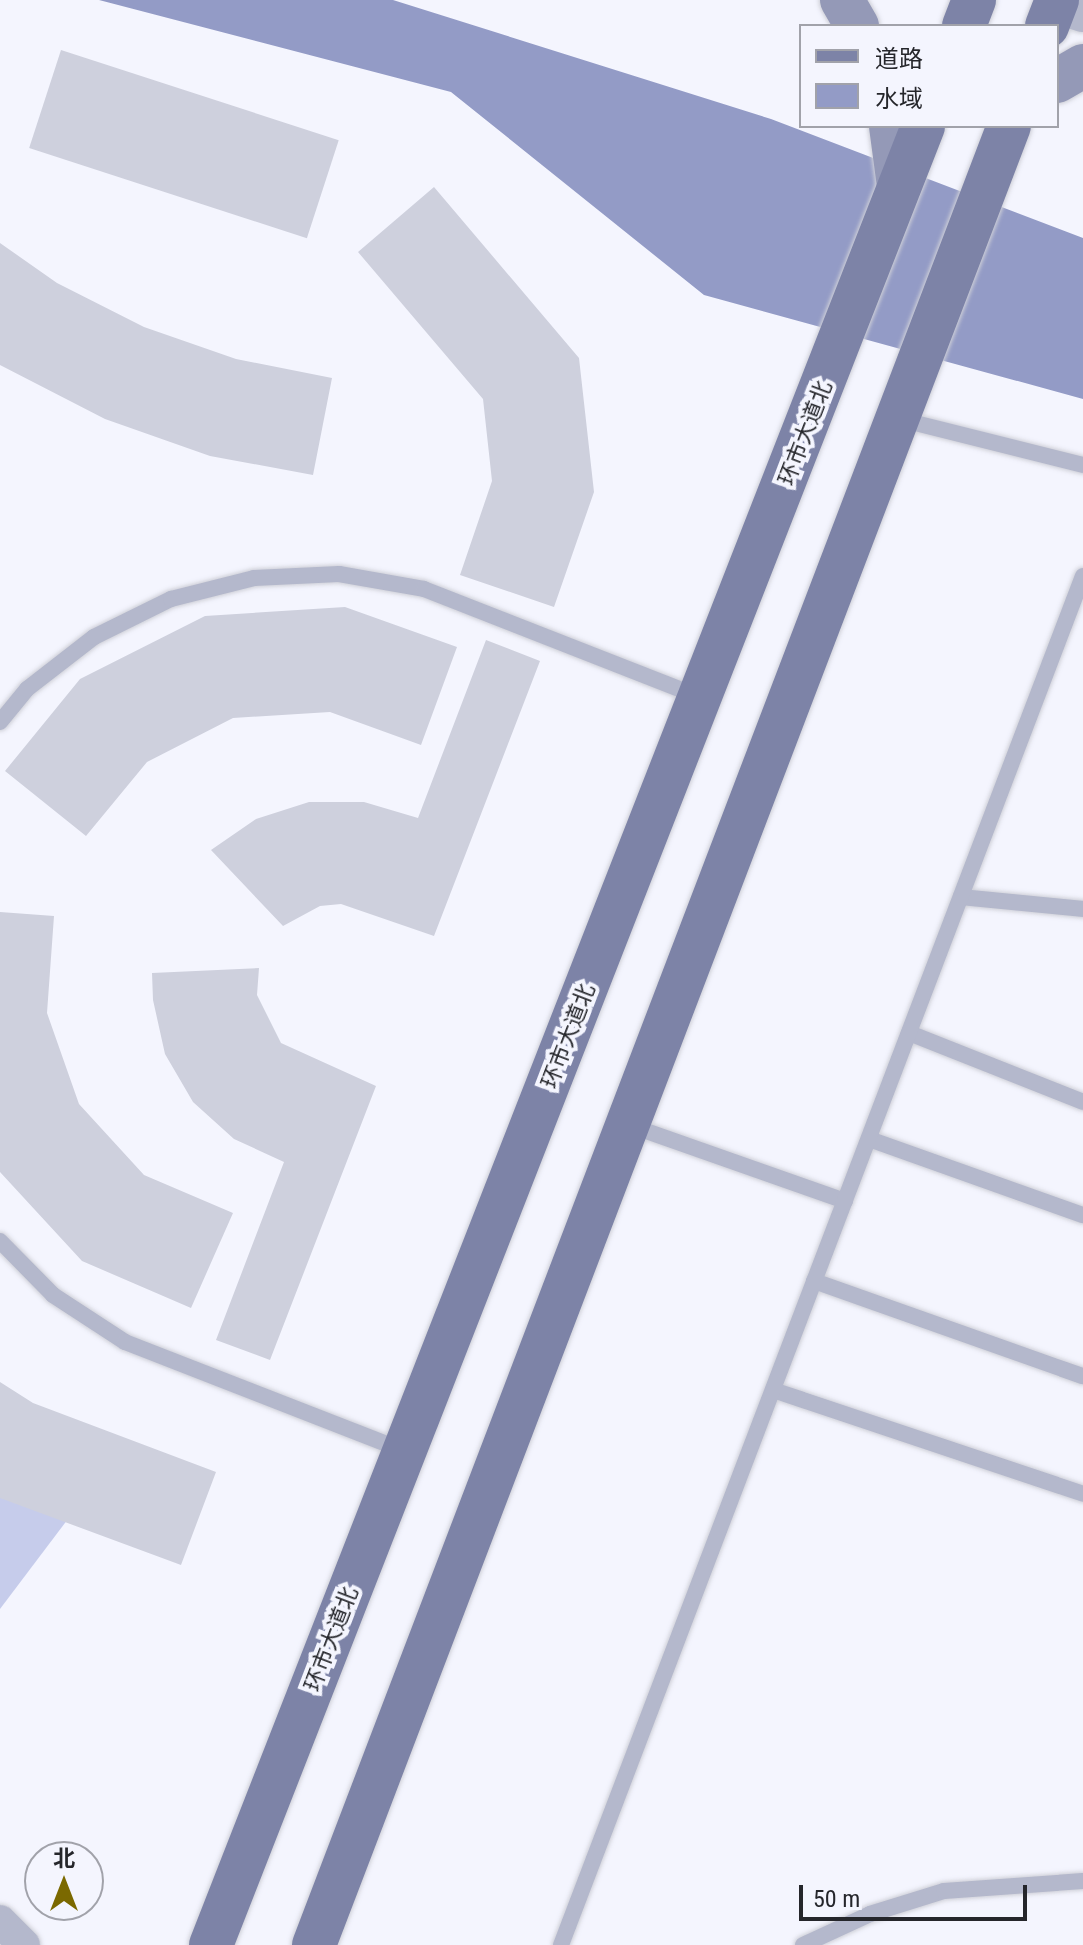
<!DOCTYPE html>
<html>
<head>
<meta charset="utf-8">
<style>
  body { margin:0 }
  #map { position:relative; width:1083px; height:1945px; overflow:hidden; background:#f4f5fe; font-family:"Roboto Condensed","Noto Sans SC",sans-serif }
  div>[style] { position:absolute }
  .green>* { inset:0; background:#c6cceb }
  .water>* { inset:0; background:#939bc6 }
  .building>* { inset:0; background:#ced0dd; transform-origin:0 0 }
  .roads { filter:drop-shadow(0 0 2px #cfd0d8) drop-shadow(0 0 2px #cfd0d8) }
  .service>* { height:16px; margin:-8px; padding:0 8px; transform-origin:8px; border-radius:8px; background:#b4b8cc }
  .minor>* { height:32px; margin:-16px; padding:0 16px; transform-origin:16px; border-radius:16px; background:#b4b8cc }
  .tertiary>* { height:38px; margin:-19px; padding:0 19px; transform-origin:19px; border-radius:19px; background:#b4b8cc }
  .secondary>* { height:44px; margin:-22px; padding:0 22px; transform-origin:22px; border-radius:22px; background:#9499b7 }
  .primary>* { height:44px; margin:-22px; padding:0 22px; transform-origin:22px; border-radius:22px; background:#7d83a7 }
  span { translate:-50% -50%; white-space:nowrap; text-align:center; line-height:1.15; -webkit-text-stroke:8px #f4f5fe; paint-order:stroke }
  .street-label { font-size:22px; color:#25262b }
  .legend { position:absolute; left:799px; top:24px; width:260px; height:104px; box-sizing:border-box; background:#f4f5fe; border:2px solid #a1a2aa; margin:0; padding:10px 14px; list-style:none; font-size:24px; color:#25262b }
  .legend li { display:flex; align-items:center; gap:16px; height:40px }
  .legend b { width:40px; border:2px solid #a1a2aa }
  .north { position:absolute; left:24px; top:1841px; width:80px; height:80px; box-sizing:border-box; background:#f4f5fe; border:2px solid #a1a2aa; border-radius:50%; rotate:0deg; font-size:22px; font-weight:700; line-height:32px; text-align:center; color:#25262b }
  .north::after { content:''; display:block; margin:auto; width:28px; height:36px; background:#7b6900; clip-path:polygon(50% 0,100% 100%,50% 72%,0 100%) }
  .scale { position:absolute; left:799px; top:1885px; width:228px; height:36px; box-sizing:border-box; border:4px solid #25262b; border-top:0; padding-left:10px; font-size:24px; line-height:28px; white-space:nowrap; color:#25262b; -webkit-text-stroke:6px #f4f5fe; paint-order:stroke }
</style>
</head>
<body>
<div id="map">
  <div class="green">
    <div style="clip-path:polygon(0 1472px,74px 1511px,0 1609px)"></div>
  </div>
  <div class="water">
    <div style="clip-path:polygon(99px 0,393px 0,771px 119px,1083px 238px,1083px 399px,704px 295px,451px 92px)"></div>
  </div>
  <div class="building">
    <div style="left:61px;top:50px;width:292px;height:103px;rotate:18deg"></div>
    <div style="clip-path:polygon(434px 187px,579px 358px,594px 492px,554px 607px,460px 575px,492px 481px,483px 399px,358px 252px)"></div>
    <div style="clip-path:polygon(0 243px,57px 283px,144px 327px,236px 359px,332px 378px,313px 475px,210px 456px,105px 419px,0 365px)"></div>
    <div style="clip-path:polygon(345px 607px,457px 647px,421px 745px,330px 712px,233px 718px,147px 762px,86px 836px,5px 771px,80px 679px,205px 616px)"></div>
    <div style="clip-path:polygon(486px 640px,540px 661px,434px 936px,341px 904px,320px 906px,283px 926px,211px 850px,256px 819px,309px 802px,364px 802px,418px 818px)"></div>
    <div style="clip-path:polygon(0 912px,54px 916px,47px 1013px,79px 1104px,144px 1175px,233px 1213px,191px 1308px,82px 1261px,0 1172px)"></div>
    <div style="clip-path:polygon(259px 968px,257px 995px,281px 1043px,376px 1086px,270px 1360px,216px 1340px,284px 1162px,234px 1139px,193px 1102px,165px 1054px,153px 1000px,152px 973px)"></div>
    <div style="clip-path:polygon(0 1382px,33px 1403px,216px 1472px,181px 1565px,0 1498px)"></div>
  </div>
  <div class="roads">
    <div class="service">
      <div style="left:899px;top:419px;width:190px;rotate:14deg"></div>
      <div style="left:0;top:722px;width:43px;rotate:-50.7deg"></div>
      <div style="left:27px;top:689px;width:85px;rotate:-37.8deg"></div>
      <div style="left:94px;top:637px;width:86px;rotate:-26.3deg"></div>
      <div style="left:171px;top:599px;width:86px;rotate:-14.2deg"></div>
      <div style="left:254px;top:578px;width:85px;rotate:-2.7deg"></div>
      <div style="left:339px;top:574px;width:86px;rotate:10deg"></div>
      <div style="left:424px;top:589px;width:295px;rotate:21.4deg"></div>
      <div style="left:961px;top:897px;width:123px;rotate:5.6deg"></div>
      <div style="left:909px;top:1033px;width:187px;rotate:21.6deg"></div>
      <div style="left:629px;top:1125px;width:229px;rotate:19.4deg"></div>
      <div style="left:869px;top:1139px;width:227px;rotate:19.6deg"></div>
      <div style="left:0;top:1241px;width:76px;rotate:45.5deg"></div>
      <div style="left:53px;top:1295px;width:86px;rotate:33.1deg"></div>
      <div style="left:125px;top:1342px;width:297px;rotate:21.3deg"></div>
      <div style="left:814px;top:1281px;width:285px;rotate:19.5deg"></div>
      <div style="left:773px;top:1390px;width:327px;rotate:18.5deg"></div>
      <div style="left:561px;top:1945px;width:1465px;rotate:-69.13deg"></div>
      <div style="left:803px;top:1945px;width:74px;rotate:-24.8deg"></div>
      <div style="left:870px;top:1914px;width:77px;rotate:-17.3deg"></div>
      <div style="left:944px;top:1891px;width:139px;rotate:-4.1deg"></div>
    </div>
    <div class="minor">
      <div style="left:0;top:1921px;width:34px;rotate:45deg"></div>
    </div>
    <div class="tertiary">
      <div style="left:1055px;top:4px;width:29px;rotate:18deg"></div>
    </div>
    <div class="secondary">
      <div style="left:842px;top:0;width:30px;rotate:60deg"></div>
      <div style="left:1057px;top:81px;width:30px;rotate:-30deg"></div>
      <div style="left:891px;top:126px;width:61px;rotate:82.4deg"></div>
    </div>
    <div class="primary">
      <div style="left:964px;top:26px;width:28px;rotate:-69deg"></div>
      <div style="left:1047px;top:26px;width:28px;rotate:-69deg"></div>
      <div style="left:211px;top:1945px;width:1953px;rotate:-68.62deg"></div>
      <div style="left:314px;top:1945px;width:1947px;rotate:-69.09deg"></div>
    </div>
  </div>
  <div class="street-label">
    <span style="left:805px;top:433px;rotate:-69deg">环市大道北</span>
    <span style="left:568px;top:1036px;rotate:-69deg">环市大道北</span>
    <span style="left:331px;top:1639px;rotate:-69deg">环市大道北</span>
  </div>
  <ul class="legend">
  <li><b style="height:10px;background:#7d83a7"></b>道路</li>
  <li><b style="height:22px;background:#939bc6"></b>水域</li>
  </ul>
  <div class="north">北</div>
  <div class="scale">50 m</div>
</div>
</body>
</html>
